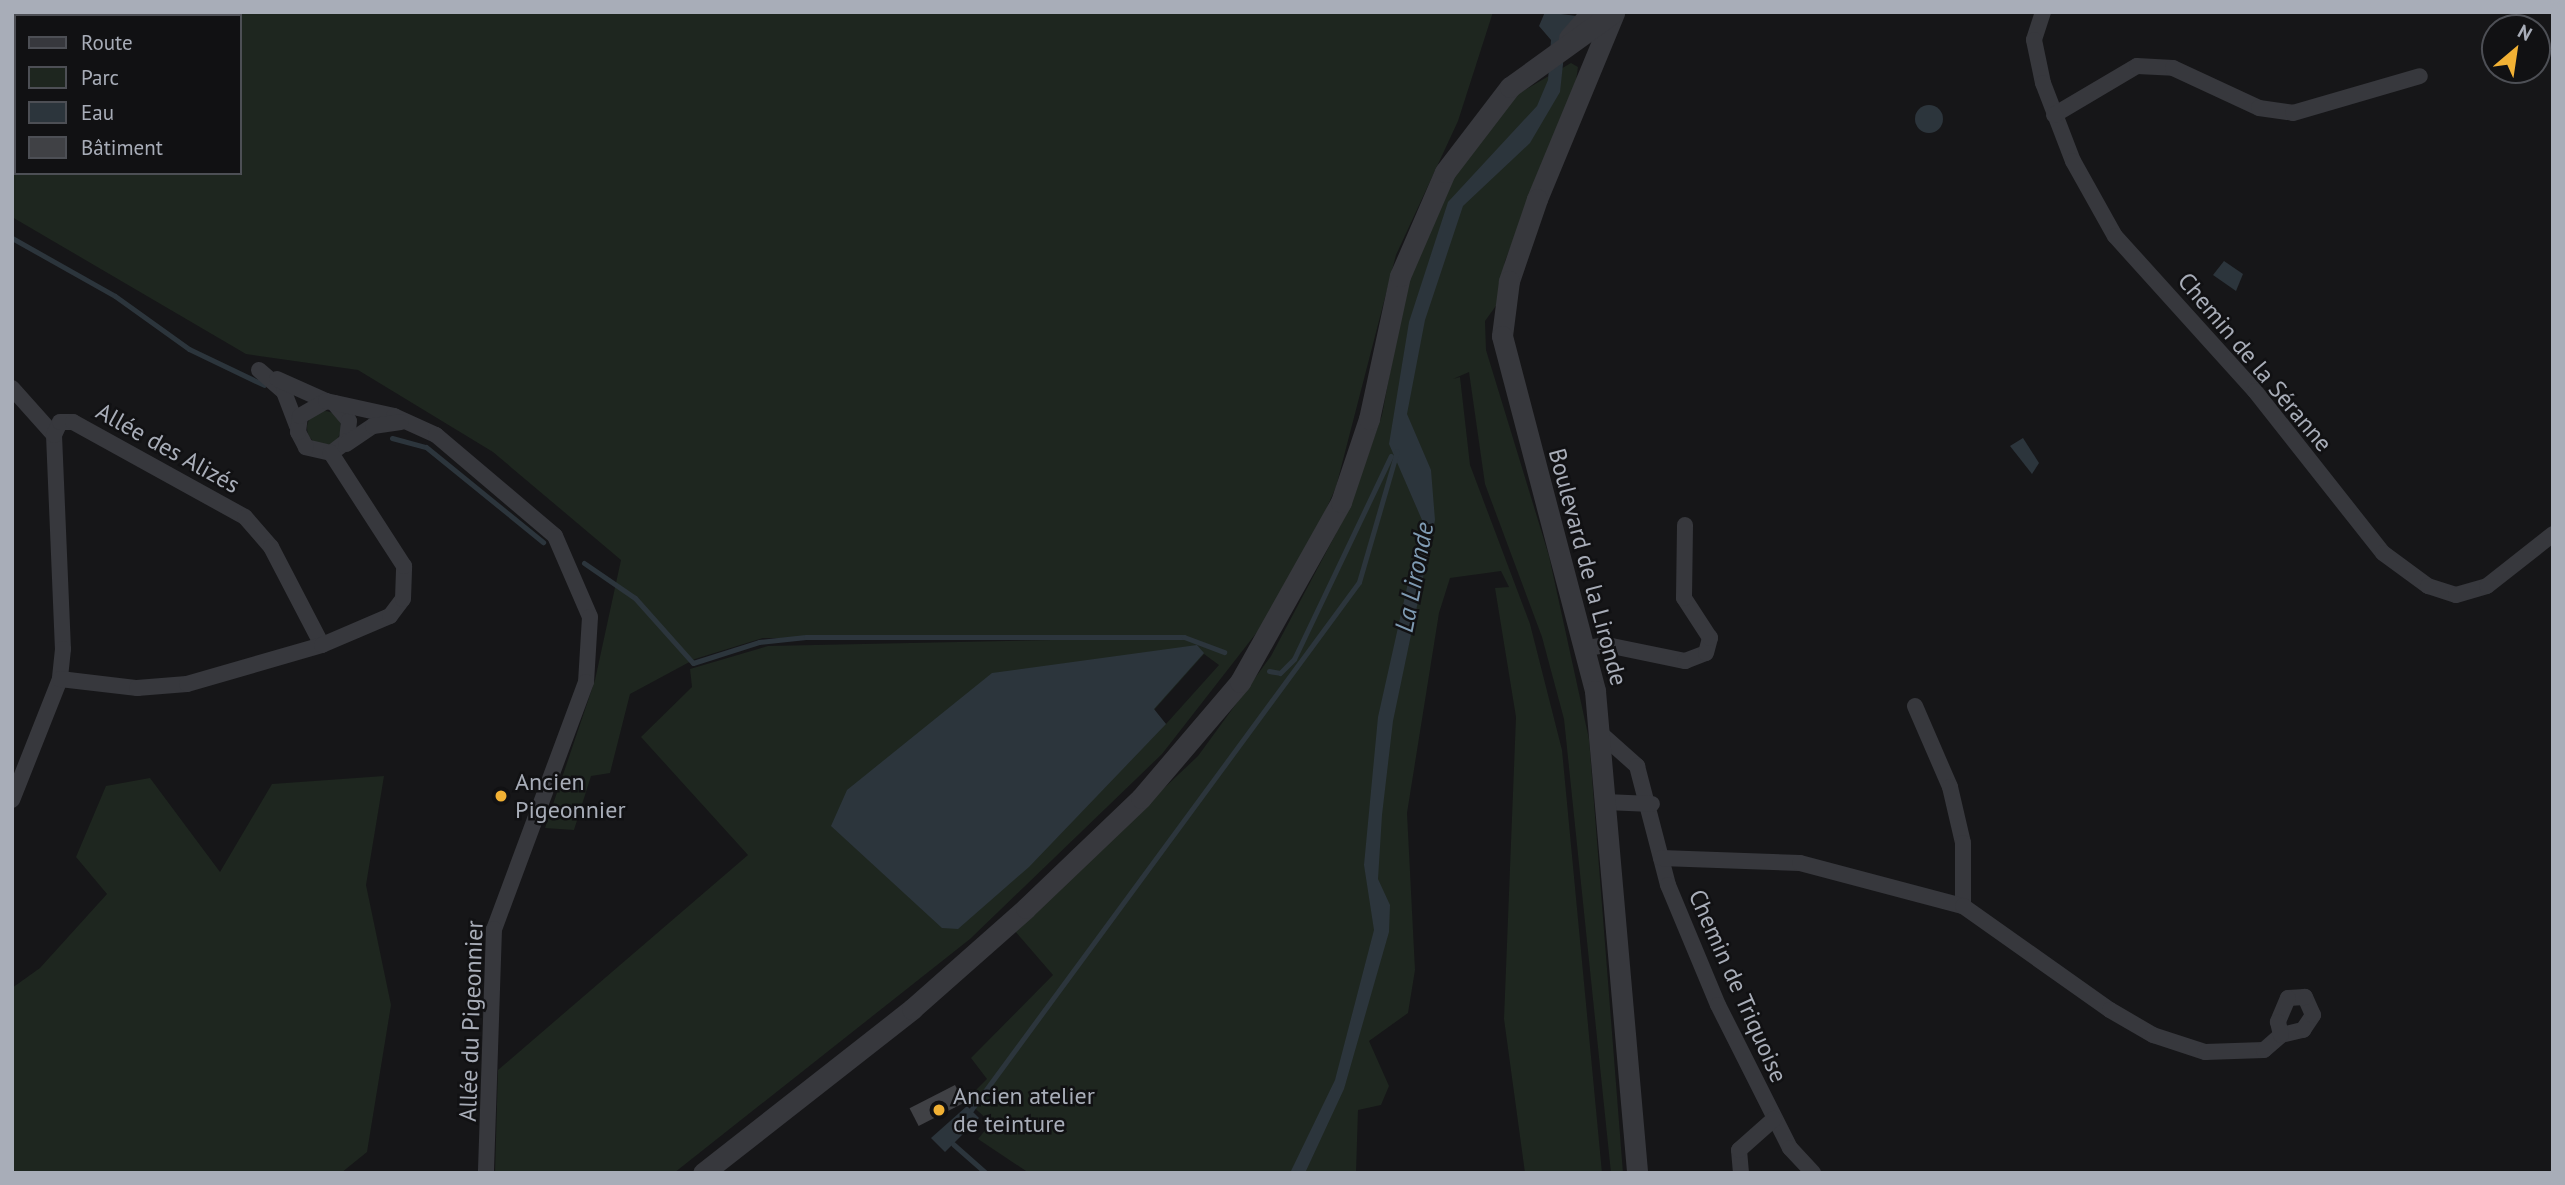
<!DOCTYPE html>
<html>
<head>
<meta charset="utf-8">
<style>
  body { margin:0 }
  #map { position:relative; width:2565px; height:1185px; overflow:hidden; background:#161618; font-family:"PT Sans",sans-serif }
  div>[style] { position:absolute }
  .green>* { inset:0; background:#1e261f }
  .round { border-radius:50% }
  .water>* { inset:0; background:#2c353c }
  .stream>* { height:5px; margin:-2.5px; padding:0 2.5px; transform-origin:2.5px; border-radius:2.5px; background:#2c353c }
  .building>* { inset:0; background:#404145; transform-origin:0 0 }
  .minor>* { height:16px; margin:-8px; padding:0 8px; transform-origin:8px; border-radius:8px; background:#37383d }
  .tertiary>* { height:21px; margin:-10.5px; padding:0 10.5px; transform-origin:10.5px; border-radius:10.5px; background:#37383d }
  .dots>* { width:19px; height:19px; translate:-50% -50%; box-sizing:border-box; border:4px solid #111113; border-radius:50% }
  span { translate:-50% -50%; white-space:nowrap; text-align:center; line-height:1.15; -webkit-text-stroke:5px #111113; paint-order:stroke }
  .street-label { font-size:24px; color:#a8adb8 }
  .poi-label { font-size:24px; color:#a8adb8 }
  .left { translate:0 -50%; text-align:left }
  .water-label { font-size:26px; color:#7f9bb3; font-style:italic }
  .frame { position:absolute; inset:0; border:14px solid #a8adb8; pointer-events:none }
  .legend { position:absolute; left:14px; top:14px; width:228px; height:161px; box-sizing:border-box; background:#111113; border:2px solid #4d4f55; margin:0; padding:9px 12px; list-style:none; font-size:21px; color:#a8adb8 }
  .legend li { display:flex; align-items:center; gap:14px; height:35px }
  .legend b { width:35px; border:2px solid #4d4f55 }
  .north { position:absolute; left:2481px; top:14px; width:70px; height:70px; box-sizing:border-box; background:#111113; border:2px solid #4d4f55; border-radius:50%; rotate:29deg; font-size:19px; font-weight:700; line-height:28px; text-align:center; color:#a8adb8 }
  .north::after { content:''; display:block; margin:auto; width:24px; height:32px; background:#f2b134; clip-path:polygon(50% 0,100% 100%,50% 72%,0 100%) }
</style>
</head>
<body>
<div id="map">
  <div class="green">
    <div style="clip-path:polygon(evenodd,12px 12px,1493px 12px,1458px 121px,1396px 255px,1336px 487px,1314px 537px,1261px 627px,1162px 754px,970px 939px,674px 1173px,495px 1173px,498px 1070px,748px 855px,641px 737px,692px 687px,690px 669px,768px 646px,1194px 637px,763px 638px,695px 659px,630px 694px,610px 773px,591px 776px,574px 830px,545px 828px,595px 680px,621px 560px,493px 452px,358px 370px,246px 354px,12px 217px,12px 12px,16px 16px,240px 16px,240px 173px,16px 173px,16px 16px,12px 12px,1204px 654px,1219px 665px,1166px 724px,1154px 710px,1204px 654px)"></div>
    <div style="clip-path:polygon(1571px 63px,1578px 67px,1576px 81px,1505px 261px,1498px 303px,1485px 321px,1486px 350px,1549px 556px,1589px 739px,1623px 1173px,1611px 1173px,1564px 719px,1542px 637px,1485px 484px,1469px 372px,1453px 379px,1460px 377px,1470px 465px,1530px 624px,1562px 750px,1602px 1173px,1525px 1173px,1504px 1019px,1516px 717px,1495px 588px,1509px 587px,1501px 571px,1450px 578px,1439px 613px,1407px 813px,1415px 970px,1408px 1013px,1369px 1041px,1389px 1086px,1381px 1105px,1358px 1110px,1356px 1173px,1029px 1173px,978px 1139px,991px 1123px,966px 1100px,987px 1079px,971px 1058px,1053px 975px,1014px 930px,1198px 756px,1271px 656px,1349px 509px,1382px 415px,1404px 297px,1422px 240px,1457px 171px,1511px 98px)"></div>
    <div class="round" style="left:307px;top:411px;width:34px;height:34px"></div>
    <div style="clip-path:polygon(384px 776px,366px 885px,391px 1005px,367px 1152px,341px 1173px,12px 1173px,12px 988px,40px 968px,107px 894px,76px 857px,106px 786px,150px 778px,220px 872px,272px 784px)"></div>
  </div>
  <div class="water">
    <div style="clip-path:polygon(1545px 12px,1577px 16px,1567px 27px,1560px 92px,1530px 143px,1463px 206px,1425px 320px,1407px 414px,1431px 470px,1435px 520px,1393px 721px,1382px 815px,1378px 879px,1390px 905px,1389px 932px,1344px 1089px,1305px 1173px,1290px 1173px,1335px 1080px,1374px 930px,1364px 865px,1378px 717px,1422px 520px,1389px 444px,1409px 322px,1448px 202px,1537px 106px,1548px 80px,1551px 40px,1539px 26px)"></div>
    <div class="round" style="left:1915px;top:105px;width:28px;height:28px"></div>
    <div style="clip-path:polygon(2224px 261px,2243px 274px,2236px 291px,2213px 275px)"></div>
    <div style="clip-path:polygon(2023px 438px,2039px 463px,2032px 474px,2010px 446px)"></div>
    <div style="clip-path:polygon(1197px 645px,1204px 653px,1154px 709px,1166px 724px,1029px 867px,958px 929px,942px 928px,831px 826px,847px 790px,992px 673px)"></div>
    <div style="clip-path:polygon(967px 1106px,979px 1118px,945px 1152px,931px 1138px)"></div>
  </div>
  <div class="stream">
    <div style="left:12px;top:238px;width:118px;rotate:29.4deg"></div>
    <div style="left:115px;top:296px;width:91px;rotate:35.6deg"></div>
    <div style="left:189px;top:349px;width:83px;rotate:25.6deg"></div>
    <div style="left:392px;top:438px;width:35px;rotate:15deg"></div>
    <div style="left:426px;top:447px;width:151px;rotate:39.1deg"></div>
    <div style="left:584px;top:563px;width:62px;rotate:34.5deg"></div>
    <div style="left:635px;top:598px;width:87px;rotate:48.3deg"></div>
    <div style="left:693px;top:663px;width:69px;rotate:-17.7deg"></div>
    <div style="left:759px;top:642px;width:47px;rotate:-6.1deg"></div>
    <div style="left:806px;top:637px;width:378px"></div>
    <div style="left:1184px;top:637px;width:43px;rotate:20.6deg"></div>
    <div style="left:1269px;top:671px;width:11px;rotate:10deg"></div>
    <div style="left:1280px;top:673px;width:20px;rotate:-45deg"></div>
    <div style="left:1294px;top:659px;width:225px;rotate:-64.5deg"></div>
    <div style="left:971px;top:1110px;width:655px;rotate:-53.69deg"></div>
    <div style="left:1359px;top:582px;width:136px;rotate:-73.8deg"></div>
    <div style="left:953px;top:1144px;width:44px;rotate:41.3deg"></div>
  </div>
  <div class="building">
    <div style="left:955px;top:1085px;width:20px;height:51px;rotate:63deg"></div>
  </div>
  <div class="minor">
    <div style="left:2043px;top:12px;width:29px;rotate:108deg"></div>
    <div style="left:2034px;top:40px;width:44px;rotate:78.2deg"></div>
    <div style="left:2043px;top:83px;width:84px;rotate:69deg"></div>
    <div style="left:2073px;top:161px;width:86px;rotate:60.8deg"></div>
    <div style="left:2115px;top:236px;width:209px;rotate:47.9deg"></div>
    <div style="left:2255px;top:391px;width:206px;rotate:51.7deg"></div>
    <div style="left:2383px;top:553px;width:56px;rotate:36.3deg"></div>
    <div style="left:2428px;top:586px;width:29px;rotate:18deg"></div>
    <div style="left:2456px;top:595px;width:32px;rotate:-16deg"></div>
    <div style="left:2487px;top:586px;width:84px;rotate:-38.2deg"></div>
    <div style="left:2054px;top:115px;width:96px;rotate:-30.6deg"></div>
    <div style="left:2137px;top:66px;width:36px;rotate:3deg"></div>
    <div style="left:2173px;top:68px;width:95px;rotate:24.9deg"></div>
    <div style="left:2259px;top:108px;width:34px;rotate:8deg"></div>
    <div style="left:2293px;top:113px;width:132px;rotate:-16.2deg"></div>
    <div style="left:259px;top:370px;width:33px;rotate:41deg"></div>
    <div style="left:284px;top:392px;width:36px;rotate:69deg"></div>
    <div style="left:277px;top:379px;width:54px;rotate:24.2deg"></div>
    <div style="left:12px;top:388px;width:63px;rotate:48.2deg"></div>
    <div style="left:54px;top:435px;width:214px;rotate:87.6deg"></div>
    <div style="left:63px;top:649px;width:30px;rotate:96deg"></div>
    <div style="left:60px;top:679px;width:130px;rotate:111.6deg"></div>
    <div style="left:334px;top:403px;width:23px;rotate:50deg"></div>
    <div style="left:349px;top:421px;width:20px;rotate:96deg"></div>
    <div style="left:347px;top:441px;width:20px;rotate:143deg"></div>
    <div style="left:331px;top:453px;width:26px;rotate:-167deg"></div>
    <div style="left:306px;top:447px;width:17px;rotate:-118deg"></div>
    <div style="left:298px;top:432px;width:16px;rotate:-83deg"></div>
    <div style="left:300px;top:416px;width:30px;rotate:-30deg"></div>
    <div style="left:326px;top:401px;width:70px;rotate:12.4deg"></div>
    <div style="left:394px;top:416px;width:46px;rotate:24.3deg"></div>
    <div style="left:436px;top:435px;width:156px;rotate:40.3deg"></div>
    <div style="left:555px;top:536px;width:88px;rotate:66.6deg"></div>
    <div style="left:590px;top:617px;width:65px;rotate:93.5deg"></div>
    <div style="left:586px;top:682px;width:264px;rotate:110.4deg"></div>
    <div style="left:494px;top:929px;width:244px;rotate:91.9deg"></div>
    <div style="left:54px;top:435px;width:14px;rotate:-65deg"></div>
    <div style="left:60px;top:422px;width:13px"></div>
    <div style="left:73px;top:422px;width:196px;rotate:28.9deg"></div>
    <div style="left:245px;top:517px;width:40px;rotate:49deg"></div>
    <div style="left:271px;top:547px;width:110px;rotate:62.5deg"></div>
    <div style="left:346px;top:444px;width:32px;rotate:-34deg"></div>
    <div style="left:373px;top:426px;width:28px;rotate:-8deg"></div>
    <div style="left:1587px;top:648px;width:20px;rotate:-9deg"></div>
    <div style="left:1607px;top:645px;width:80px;rotate:11.6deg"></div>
    <div style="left:1685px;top:661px;width:22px;rotate:-21deg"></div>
    <div style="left:1706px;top:653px;width:16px;rotate:-75deg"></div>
    <div style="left:1710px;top:638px;width:48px;rotate:-123deg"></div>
    <div style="left:1684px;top:598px;width:73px;rotate:-89.2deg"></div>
    <div style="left:60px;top:679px;width:78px;rotate:6.7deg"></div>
    <div style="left:137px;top:688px;width:50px;rotate:-4.6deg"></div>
    <div style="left:187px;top:684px;width:141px;rotate:-16.1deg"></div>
    <div style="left:322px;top:645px;width:74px;rotate:-23.1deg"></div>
    <div style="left:390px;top:616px;width:21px;rotate:-53deg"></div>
    <div style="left:403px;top:599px;width:33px;rotate:-88deg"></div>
    <div style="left:404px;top:566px;width:135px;rotate:-122.9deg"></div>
    <div style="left:1915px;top:706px;width:88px;rotate:66.6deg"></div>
    <div style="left:1950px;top:787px;width:57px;rotate:76.9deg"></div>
    <div style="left:1963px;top:843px;width:63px;rotate:90deg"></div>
    <div style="left:1600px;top:733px;width:50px;rotate:41.7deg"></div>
    <div style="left:1637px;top:766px;width:123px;rotate:75.4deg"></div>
    <div style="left:1668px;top:885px;width:130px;rotate:67.4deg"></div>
    <div style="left:1718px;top:1005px;width:160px;rotate:63.3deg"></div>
    <div style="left:1790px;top:1148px;width:34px;rotate:47deg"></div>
    <div style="left:1605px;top:802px;width:47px;rotate:2.4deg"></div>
    <div style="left:1661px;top:858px;width:139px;rotate:2.1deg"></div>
    <div style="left:1800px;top:863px;width:169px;rotate:14.8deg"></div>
    <div style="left:1963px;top:906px;width:180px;rotate:35.3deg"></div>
    <div style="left:2110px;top:1010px;width:50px;rotate:30.2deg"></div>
    <div style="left:2153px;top:1035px;width:55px;rotate:18.1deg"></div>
    <div style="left:2205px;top:1052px;width:59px;rotate:-1.9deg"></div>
    <div style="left:2264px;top:1050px;width:23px;rotate:-41deg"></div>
    <div style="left:2281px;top:1035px;width:23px;rotate:-13deg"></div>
    <div style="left:2303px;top:1030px;width:18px;rotate:-56deg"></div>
    <div style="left:2313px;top:1015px;width:20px;rotate:-114deg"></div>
    <div style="left:2305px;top:997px;width:17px;rotate:177deg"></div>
    <div style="left:2288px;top:998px;width:26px;rotate:113deg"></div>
    <div style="left:2278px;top:1022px;width:13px;rotate:77deg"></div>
    <div style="left:1741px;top:1173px;width:23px;rotate:-95deg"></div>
    <div style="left:1739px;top:1150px;width:47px;rotate:-41.5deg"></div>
  </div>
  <div class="tertiary">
    <div style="left:1614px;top:13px;width:201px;rotate:112.5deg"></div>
    <div style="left:1537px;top:199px;width:87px;rotate:108.9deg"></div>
    <div style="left:1509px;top:281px;width:55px;rotate:97.3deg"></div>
    <div style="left:1502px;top:336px;width:367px;rotate:75.3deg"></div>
    <div style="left:1595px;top:691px;width:484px;rotate:85deg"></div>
    <div style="left:1569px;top:38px;width:35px;rotate:-49deg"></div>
    <div style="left:703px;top:1173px;width:266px;rotate:-38.1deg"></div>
    <div style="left:912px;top:1009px;width:152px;rotate:-41.5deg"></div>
    <div style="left:1026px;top:908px;width:159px;rotate:-43.7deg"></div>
    <div style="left:1141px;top:798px;width:153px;rotate:-49.5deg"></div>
    <div style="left:1240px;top:682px;width:206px;rotate:-60.7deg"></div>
    <div style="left:1341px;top:502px;width:88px;rotate:-71.4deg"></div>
    <div style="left:1369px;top:419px;width:146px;rotate:-77.8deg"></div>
    <div style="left:1400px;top:276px;width:113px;rotate:-66.6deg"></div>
    <div style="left:1445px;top:172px;width:107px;rotate:-52.6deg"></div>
    <div style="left:1510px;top:87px;width:128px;rotate:-35.8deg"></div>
  </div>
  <div class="dots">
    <div style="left:501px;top:796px;background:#f2b134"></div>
    <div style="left:939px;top:1110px;background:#f2b134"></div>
  </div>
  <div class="street-label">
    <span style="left:2255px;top:362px;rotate:50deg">Chemin de la Séranne</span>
    <span style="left:168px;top:448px;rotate:29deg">Allée des Alizés</span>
    <span style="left:1588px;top:567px;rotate:75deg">Boulevard de la Lironde</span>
    <span style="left:1738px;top:986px;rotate:66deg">Chemin de Triquoise</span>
    <span style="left:471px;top:1021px;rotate:-88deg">Allée du Pigeonnier</span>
  </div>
  <div class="poi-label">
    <span class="left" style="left:515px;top:796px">Ancien<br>Pigeonnier</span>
    <span class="left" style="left:953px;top:1110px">Ancien atelier<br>de teinture</span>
  </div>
  <div class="water-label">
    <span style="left:1414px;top:577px;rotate:-79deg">La Lironde</span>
  </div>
  <div class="frame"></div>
  <ul class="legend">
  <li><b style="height:9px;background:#37383d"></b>Route</li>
  <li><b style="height:19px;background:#1e261f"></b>Parc</li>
  <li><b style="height:19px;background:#2c353c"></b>Eau</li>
  <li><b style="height:19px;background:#404145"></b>Bâtiment</li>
  </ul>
  <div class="north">N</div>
</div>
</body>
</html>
